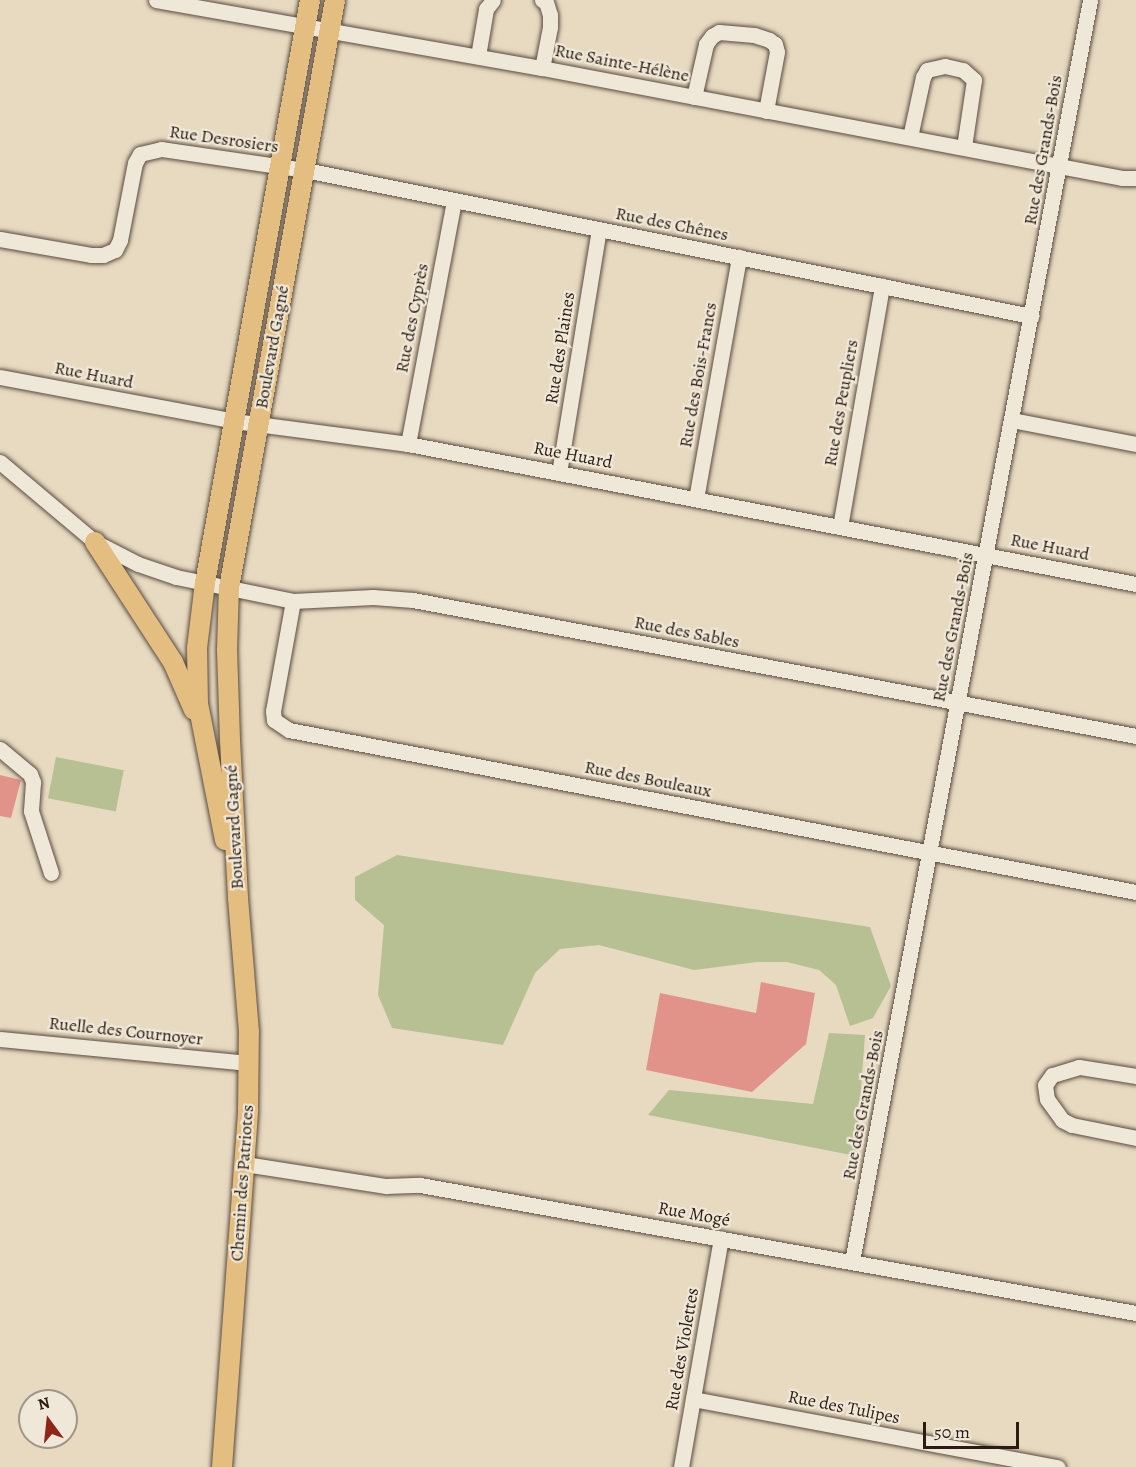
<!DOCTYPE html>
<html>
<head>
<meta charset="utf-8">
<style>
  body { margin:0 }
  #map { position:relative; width:1136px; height:1467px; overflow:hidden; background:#e7dac1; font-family:Alegreya,serif }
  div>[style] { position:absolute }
  .green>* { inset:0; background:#b6c092; transform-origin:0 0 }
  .building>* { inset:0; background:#e19289 }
  .roads { filter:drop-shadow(0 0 2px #5a4b3e) drop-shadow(0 0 2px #5a4b3e) }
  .minor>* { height:15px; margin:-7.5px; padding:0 7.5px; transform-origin:7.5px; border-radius:7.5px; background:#efe7d7 }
  .major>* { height:20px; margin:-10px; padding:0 10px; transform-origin:10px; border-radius:10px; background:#e4bd80 }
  span { translate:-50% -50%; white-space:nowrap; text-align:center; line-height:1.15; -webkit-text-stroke:4.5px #efe7d7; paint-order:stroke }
  .street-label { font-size:18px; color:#2b1b12 }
  .north { position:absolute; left:18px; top:1389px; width:60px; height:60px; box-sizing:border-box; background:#efe7d7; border:2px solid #a19588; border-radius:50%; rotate:345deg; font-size:16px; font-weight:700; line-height:24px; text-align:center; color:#2b1b12 }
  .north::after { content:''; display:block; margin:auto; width:21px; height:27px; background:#8f2418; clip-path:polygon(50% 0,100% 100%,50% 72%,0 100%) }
  .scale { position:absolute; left:923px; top:1422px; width:96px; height:27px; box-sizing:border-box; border:3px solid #2b1b12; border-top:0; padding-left:8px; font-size:18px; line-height:21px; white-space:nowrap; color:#2b1b12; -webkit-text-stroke:4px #efe7d7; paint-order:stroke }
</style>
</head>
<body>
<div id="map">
  <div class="green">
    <div style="left:56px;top:757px;width:69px;height:42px;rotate:11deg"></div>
    <div style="clip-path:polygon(397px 855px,870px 927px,891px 986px,873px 1018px,850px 1026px,836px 985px,819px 970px,787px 962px,757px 962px,694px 970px,599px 945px,560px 949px,535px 973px,503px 1045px,392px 1028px,378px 995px,384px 925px,355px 900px,355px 877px)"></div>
    <div style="clip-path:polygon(829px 1033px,865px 1035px,856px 1156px,648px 1115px,669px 1090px,813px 1104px)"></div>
  </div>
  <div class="building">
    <div style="clip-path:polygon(0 775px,21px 780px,11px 818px,0 816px)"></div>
    <div style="clip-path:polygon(761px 982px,815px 993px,806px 1044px,752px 1092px,646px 1070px,660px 993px,756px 1013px)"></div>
  </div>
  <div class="roads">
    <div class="minor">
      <div style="left:156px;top:0;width:392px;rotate:10deg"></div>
      <div style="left:542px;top:68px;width:590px;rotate:10.74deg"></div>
      <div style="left:1122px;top:178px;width:14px"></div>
      <div style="left:542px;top:0;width:4px;rotate:27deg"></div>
      <div style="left:546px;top:2px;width:14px;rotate:73deg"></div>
      <div style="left:550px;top:15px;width:12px;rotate:90deg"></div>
      <div style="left:550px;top:27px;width:42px;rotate:101deg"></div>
      <div style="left:478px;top:56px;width:48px;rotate:-80.3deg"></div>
      <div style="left:486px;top:9px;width:11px;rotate:-52deg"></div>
      <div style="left:694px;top:97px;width:54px;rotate:-77.2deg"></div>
      <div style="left:706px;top:44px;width:10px;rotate:-53deg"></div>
      <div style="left:712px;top:36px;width:8px;rotate:-30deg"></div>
      <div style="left:719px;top:32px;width:35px;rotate:5deg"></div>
      <div style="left:754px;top:35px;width:16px;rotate:18deg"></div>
      <div style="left:769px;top:40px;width:7px;rotate:34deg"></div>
      <div style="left:775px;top:44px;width:8px;rotate:76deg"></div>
      <div style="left:777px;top:52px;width:60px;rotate:100.6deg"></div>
      <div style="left:910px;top:137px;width:61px;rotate:-77.8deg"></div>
      <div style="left:923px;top:77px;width:8px;rotate:-60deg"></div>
      <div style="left:927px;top:70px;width:18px;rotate:-13deg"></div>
      <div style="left:945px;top:66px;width:18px;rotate:13deg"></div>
      <div style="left:963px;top:70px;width:15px;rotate:42deg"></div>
      <div style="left:974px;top:80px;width:68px;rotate:98.5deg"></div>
      <div style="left:0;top:239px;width:92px;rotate:10deg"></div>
      <div style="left:91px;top:255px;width:12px"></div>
      <div style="left:103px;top:255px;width:13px;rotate:-23deg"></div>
      <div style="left:115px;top:250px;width:11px;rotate:-63deg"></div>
      <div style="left:120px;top:240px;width:78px;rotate:-79deg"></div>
      <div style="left:135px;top:163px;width:10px;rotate:-61deg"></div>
      <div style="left:140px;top:154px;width:22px;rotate:-13deg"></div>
      <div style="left:161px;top:149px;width:146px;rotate:8.3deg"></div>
      <div style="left:305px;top:170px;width:741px;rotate:11.37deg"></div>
      <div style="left:0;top:377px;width:238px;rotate:10.6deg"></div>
      <div style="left:234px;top:421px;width:176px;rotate:7.5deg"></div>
      <div style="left:408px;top:444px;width:741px;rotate:10.89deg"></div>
      <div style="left:1012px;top:420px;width:126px;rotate:11deg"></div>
      <div style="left:408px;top:444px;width:248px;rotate:-79.3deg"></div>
      <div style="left:0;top:462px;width:124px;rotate:40.1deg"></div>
      <div style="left:95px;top:542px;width:48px;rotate:27.1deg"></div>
      <div style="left:138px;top:564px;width:40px;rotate:18.9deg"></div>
      <div style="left:176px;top:577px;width:119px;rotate:11.6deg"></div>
      <div style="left:293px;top:601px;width:80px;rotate:-2.9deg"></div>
      <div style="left:373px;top:597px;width:40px;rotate:4.3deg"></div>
      <div style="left:413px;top:600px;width:736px;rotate:10.65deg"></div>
      <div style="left:559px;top:473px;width:247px;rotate:-80.7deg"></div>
      <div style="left:696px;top:499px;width:246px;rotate:-79.9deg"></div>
      <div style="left:840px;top:527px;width:245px;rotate:-80.1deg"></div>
      <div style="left:293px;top:601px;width:112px;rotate:100.3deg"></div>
      <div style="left:273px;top:711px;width:9px;rotate:84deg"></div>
      <div style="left:274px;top:720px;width:18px;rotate:34deg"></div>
      <div style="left:289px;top:730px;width:862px;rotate:10.83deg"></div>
      <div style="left:0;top:749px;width:39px;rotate:40deg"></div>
      <div style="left:30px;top:774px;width:9px;rotate:69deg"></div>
      <div style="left:33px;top:782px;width:29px;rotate:94deg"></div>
      <div style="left:31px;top:811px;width:65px;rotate:72.1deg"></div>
      <div style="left:0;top:1039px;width:250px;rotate:5.5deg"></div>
      <div style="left:1136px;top:1076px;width:58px;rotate:-171deg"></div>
      <div style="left:1079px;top:1067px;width:28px;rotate:163deg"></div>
      <div style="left:1052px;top:1075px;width:12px;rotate:125deg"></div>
      <div style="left:1045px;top:1085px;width:14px;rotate:82deg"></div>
      <div style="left:1047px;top:1099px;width:26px;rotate:54deg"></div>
      <div style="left:1062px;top:1120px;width:11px;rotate:27deg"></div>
      <div style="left:1072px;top:1125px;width:65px;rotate:11.5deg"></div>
      <div style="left:245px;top:1164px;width:143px;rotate:8.9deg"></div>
      <div style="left:386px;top:1186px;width:34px;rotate:-2deg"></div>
      <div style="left:420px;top:1185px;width:727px;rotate:10.14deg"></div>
      <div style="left:852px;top:1261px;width:1283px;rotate:-79.31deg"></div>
      <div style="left:693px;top:1399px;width:371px;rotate:10.6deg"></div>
      <div style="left:681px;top:1467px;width:232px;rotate:-80.1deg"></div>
    </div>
    <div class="major">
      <div style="left:95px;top:542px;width:143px;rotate:57deg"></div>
      <div style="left:173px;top:662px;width:52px;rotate:66.4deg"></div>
      <div style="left:225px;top:840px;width:139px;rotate:-101.2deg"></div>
      <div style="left:198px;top:704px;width:56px;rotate:-91deg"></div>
      <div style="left:197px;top:648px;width:65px;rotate:-83deg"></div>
      <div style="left:205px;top:583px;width:592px;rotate:-79.79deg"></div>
      <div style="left:222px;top:1467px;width:359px;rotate:-85.8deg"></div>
      <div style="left:248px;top:1109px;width:77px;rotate:-89.3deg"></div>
      <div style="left:249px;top:1032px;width:134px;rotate:-94.7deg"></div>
      <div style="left:238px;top:898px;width:158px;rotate:-92.9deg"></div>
      <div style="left:230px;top:740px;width:90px;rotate:-91.9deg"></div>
      <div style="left:227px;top:650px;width:62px;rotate:-88.2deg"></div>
      <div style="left:229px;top:588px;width:597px;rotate:-79.78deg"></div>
    </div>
  </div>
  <div class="street-label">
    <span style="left:622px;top:63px;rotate:11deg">Rue Sainte-Hélène</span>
    <span style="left:224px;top:139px;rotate:8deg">Rue Desrosiers</span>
    <span style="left:1043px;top:150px;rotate:-80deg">Rue des Grands-Bois</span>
    <span style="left:672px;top:224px;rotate:11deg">Rue des Chênes</span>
    <span style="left:412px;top:318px;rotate:-79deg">Rue des Cyprès</span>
    <span style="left:272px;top:347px;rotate:-80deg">Boulevard Gagné</span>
    <span style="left:560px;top:348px;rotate:-81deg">Rue des Plaines</span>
    <span style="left:94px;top:375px;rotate:11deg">Rue Huard</span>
    <span style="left:698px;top:375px;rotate:-80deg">Rue des Bois-Francs</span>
    <span style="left:841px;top:403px;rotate:-80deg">Rue des Peupliers</span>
    <span style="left:573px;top:455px;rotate:11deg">Rue Huard</span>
    <span style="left:1050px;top:547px;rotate:11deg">Rue Huard</span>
    <span style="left:953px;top:627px;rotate:-79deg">Rue des Grands-Bois</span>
    <span style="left:687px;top:632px;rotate:11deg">Rue des Sables</span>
    <span style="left:648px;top:779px;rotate:11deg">Rue des Bouleaux</span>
    <span style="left:234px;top:827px;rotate:-93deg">Boulevard Gagné</span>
    <span style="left:126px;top:1031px;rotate:6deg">Ruelle des Cournoyer</span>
    <span style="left:863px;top:1105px;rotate:-79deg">Rue des Grands-Bois</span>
    <span style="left:242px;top:1183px;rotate:-86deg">Chemin des Patriotes</span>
    <span style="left:694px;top:1214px;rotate:10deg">Rue Mogé</span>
    <span style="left:682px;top:1349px;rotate:-80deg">Rue des Violettes</span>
    <span style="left:844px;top:1407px;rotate:11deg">Rue des Tulipes</span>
  </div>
  <div class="north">N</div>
  <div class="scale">50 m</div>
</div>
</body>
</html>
